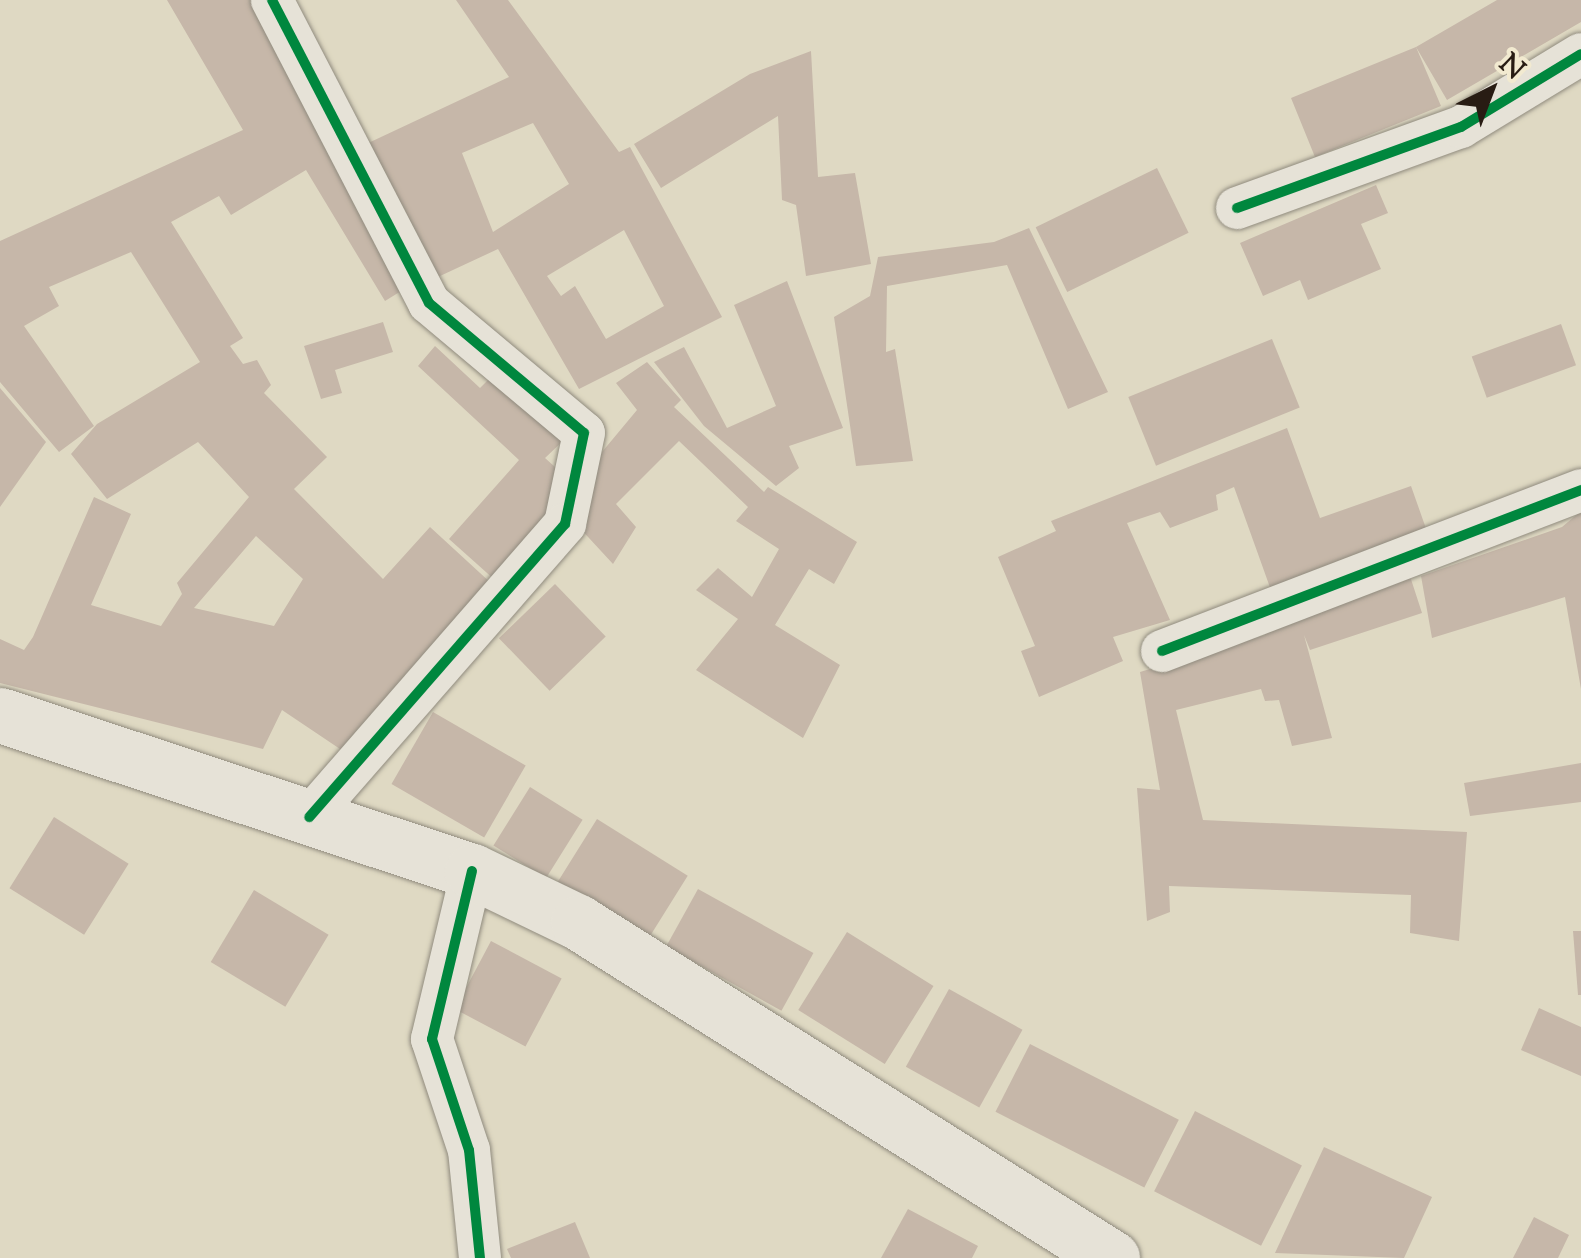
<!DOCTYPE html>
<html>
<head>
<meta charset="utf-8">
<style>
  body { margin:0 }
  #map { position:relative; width:1581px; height:1258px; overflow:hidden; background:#dfd9c3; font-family:"Sorts Mill Goudy",serif }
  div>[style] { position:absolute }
  .building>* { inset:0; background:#c6b7a9; transform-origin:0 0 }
  .roads { filter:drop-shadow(0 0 2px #908b7e) drop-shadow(0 0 2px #908b7e) }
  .minor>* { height:42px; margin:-21px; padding:0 21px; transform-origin:21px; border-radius:21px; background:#e6e2d7 }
  .secondary>* { height:55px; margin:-27.5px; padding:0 27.5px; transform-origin:27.5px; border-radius:27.5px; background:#e6e2d7 }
  .cycleway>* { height:10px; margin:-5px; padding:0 5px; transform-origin:5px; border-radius:5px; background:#00873e }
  span { translate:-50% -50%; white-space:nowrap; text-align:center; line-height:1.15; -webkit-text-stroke:8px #f2ead0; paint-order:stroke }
  .north { position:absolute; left:1441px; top:40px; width:100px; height:100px; -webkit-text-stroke:8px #f2ead0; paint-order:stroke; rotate:42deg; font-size:28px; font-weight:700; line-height:40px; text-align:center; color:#281c13 }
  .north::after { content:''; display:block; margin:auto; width:35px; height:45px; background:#281c13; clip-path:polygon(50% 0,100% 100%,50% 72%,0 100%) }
</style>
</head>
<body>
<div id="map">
  <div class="building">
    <div style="clip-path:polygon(evenodd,167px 0,258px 0,406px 288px,385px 301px,306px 170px,231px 215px,219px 196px,171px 222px,243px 338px,230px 346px,243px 364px,257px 360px,271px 385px,264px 393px,327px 457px,294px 489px,383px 579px,430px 527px,492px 584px,346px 753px,282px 710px,263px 749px,0 683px,0 639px,24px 650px,33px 637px,94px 497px,131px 514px,91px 605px,161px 626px,182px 594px,177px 583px,249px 497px,198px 442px,107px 499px,71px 454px,97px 424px,200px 362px,131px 252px,49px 287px,59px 306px,24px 326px,94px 426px,59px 452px,0 382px,0 241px,243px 130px,167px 0,256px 536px,303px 579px,274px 626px,194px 608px,256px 536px)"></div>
    <div style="clip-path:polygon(evenodd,456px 0,508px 0,619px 152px,630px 147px,722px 317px,579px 389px,498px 249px,425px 283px,364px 145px,509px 77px,456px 0,533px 123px,569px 184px,493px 232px,462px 153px,533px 123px,456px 0,624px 230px,664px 306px,606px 339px,575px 286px,561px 296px,547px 276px,624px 230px)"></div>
    <div style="clip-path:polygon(1497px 0,1581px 0,1581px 22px,1447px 100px,1416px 47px,1441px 106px,1315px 157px,1291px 98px,1416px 47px)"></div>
    <div style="clip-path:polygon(811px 51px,818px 177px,855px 173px,871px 264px,806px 276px,796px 205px,782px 200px,778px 116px,661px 188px,634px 144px,750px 74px)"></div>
    <div style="left:1157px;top:168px;width:72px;height:135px;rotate:64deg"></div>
    <div style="clip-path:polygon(1376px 185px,1388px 213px,1361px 224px,1381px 269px,1308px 300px,1300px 280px,1263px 296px,1240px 243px)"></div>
    <div style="clip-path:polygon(1029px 228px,1108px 392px,1068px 409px,1007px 265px,887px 286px,886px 352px,895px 349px,913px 461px,856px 466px,834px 317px,870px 296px,878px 257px,994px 242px)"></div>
    <div style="clip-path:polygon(787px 281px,843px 428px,789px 446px,799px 468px,776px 486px,704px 426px,654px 362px,684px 347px,727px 428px,776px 406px,734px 305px)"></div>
    <div style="clip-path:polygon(383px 322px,393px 352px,335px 370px,342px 393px,321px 399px,304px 346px)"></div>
    <div style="left:1561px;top:324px;width:44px;height:95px;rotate:70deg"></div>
    <div style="left:1272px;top:339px;width:74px;height:155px;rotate:68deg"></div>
    <div style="clip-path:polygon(435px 346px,480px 388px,495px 373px,565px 439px,545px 458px,565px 476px,557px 499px,496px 581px,449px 539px,519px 460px,418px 366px)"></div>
    <div style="clip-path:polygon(647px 362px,681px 400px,674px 407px,764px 492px,768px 487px,857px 542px,834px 584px,809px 569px,775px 625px,840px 665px,803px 738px,696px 670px,738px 619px,696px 590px,718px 568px,752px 597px,779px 549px,736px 521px,748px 507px,679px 441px,616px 504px,636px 527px,613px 564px,577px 525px,602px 452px,637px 410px,616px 383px)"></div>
    <div style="clip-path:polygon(0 388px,46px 442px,0 507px)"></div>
    <div style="clip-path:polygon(1287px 428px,1320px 518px,1411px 486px,1429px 537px,1272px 593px,1234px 487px,1216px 495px,1218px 510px,1170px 528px,1160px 512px,1127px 523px,1170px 620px,1113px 637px,1123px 661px,1039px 697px,1021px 651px,1035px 646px,998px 557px,1056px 531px,1051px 521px)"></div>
    <div style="clip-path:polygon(1581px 511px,1581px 689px,1565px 597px,1432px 638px,1421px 576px,1562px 527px)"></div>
    <div style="clip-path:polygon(1408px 570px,1422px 613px,1310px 650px,1304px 635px,1332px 738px,1292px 746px,1279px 700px,1265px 701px,1261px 689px,1176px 710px,1203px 820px,1467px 832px,1459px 941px,1410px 933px,1411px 895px,1169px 886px,1170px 912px,1147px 921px,1137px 788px,1160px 790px,1140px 672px,1265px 635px,1263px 625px)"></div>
    <div style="left:555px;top:584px;width:73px;height:78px;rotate:46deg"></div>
    <div style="left:433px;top:712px;width:107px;height:83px;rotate:30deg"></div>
    <div style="clip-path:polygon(1581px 763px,1581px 802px,1470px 816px,1464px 783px)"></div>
    <div style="left:530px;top:787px;width:62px;height:69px;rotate:32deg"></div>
    <div style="left:54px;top:817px;width:88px;height:84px;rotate:32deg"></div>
    <div style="left:597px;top:819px;width:107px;height:79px;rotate:32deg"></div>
    <div style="left:698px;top:889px;width:132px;height:66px;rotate:29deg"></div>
    <div style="left:254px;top:890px;width:87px;height:84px;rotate:31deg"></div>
    <div style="clip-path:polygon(1573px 931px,1581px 931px,1581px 995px,1578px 995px)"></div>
    <div style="left:847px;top:932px;width:102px;height:92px;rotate:32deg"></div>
    <div style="left:491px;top:941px;width:80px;height:77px;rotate:28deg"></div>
    <div style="left:949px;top:989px;width:84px;height:89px;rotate:29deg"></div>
    <div style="clip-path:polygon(1539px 1008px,1581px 1027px,1581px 1076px,1521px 1050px)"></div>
    <div style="left:1030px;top:1044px;width:167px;height:76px;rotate:27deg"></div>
    <div style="left:1195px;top:1111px;width:120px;height:90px;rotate:27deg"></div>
    <div style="clip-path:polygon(1324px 1147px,1432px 1197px,1404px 1258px,1275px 1253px)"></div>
    <div style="clip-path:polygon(908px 1209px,978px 1246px,972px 1258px,881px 1258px)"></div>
    <div style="clip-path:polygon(1534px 1217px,1569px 1235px,1558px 1258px,1513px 1258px)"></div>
    <div style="clip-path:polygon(575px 1222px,590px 1258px,511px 1258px,507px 1249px)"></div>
  </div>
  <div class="roads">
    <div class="minor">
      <div style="left:272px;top:0;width:341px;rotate:62.6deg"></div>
      <div style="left:429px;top:303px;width:202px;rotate:40deg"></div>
      <div style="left:584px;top:433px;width:93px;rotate:101.8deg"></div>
      <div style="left:565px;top:524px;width:389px;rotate:131.1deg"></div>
      <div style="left:1237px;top:208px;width:238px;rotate:-19.9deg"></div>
      <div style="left:1461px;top:127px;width:140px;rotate:-31.3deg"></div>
      <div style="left:1162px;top:651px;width:449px;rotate:-21deg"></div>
      <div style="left:472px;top:871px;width:173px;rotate:103.4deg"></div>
      <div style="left:432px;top:1039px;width:117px;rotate:71.6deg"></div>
      <div style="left:469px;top:1150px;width:109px;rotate:84.2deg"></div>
    </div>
    <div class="secondary">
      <div style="left:0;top:715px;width:497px;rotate:18.3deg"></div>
      <div style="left:472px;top:871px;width:118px;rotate:25.7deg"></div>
      <div style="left:578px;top:922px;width:631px;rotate:32.18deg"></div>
    </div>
  </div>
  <div class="cycleway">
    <div style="left:272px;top:0;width:341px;rotate:62.6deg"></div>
    <div style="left:429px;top:303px;width:202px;rotate:40deg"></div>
    <div style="left:584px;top:433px;width:93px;rotate:101.8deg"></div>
    <div style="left:565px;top:524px;width:389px;rotate:131.1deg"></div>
    <div style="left:1237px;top:208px;width:238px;rotate:-19.9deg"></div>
    <div style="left:1461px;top:127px;width:140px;rotate:-31.3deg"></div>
    <div style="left:1162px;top:651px;width:449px;rotate:-21deg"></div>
    <div style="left:472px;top:871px;width:173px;rotate:103.4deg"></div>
    <div style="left:432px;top:1039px;width:117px;rotate:71.6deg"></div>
    <div style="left:469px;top:1150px;width:109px;rotate:84.2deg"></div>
  </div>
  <div class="north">N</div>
</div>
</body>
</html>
